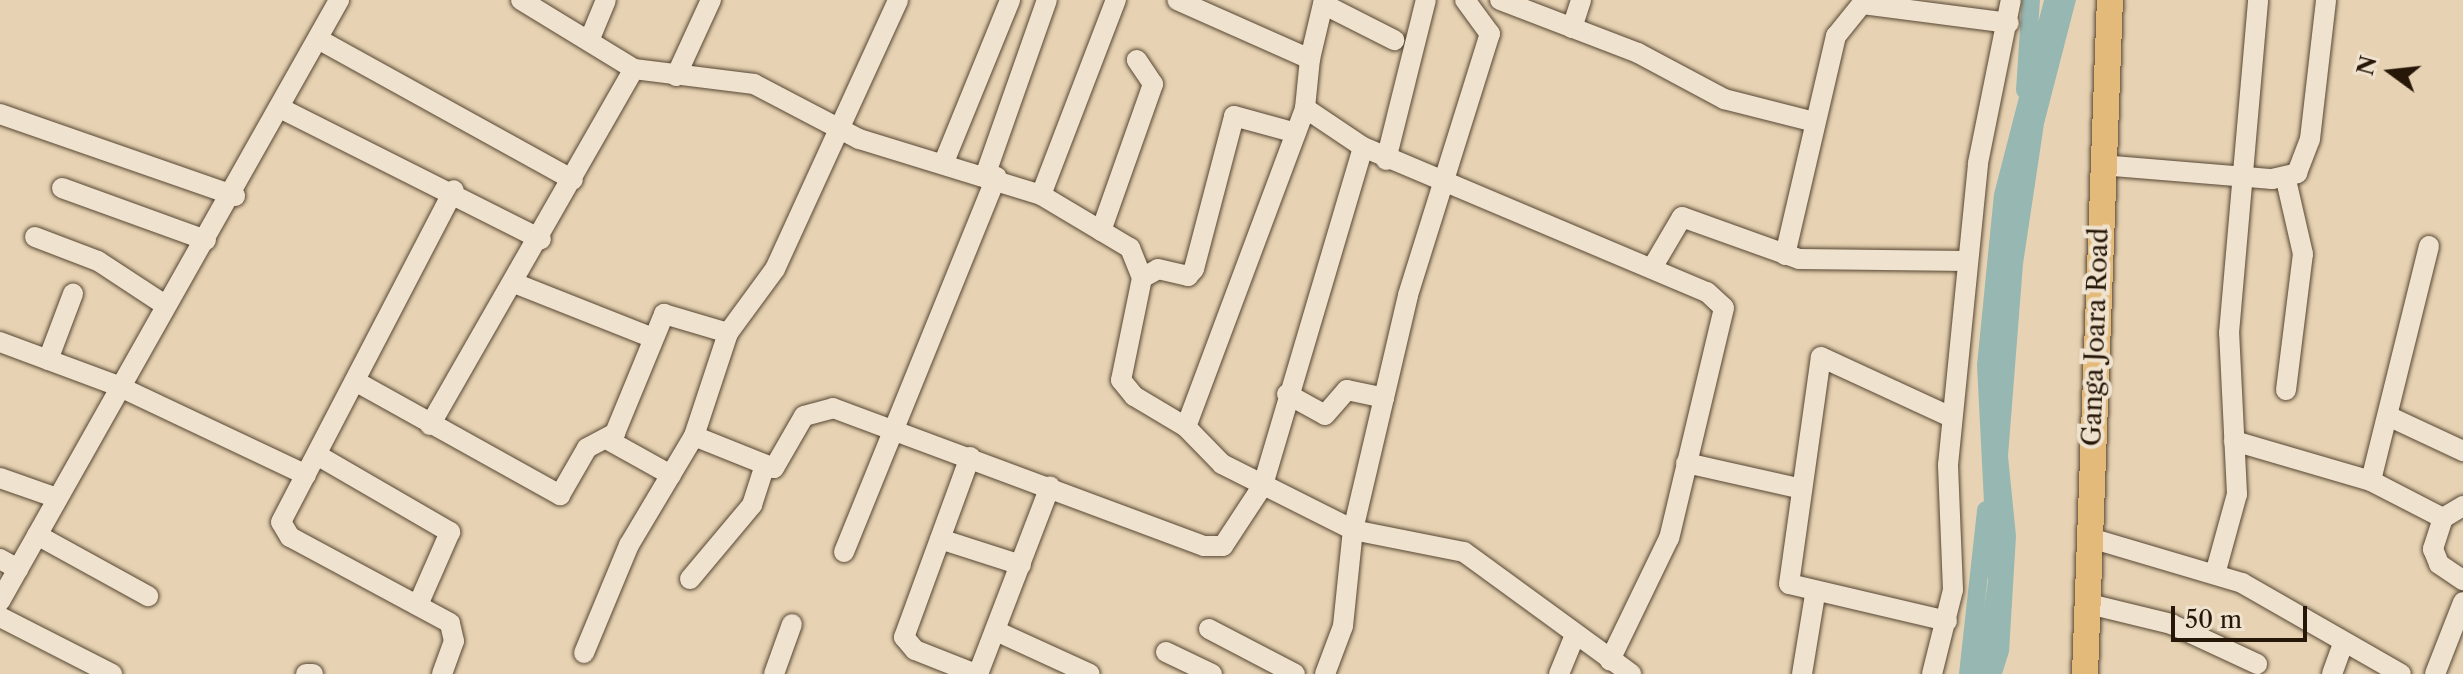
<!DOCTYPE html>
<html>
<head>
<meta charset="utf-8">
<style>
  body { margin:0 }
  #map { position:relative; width:2463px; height:674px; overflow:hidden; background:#e7d3b3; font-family:"Libre Caslon Text",serif }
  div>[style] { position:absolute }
  .water>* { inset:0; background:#97b7b2 }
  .canal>* { height:18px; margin:-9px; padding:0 9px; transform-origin:9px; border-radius:9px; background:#97b7b2 }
  .roads { filter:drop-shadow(0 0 2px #574633) drop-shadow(0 0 2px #574633) }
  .minor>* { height:20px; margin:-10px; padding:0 10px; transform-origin:10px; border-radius:10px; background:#efe2ce }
  .major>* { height:26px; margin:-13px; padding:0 13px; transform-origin:13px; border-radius:13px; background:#e4ba7a }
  span { translate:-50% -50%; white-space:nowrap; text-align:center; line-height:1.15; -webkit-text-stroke:8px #efe2ce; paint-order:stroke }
  .street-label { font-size:26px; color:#271708 }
  .north { position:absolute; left:2351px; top:32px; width:80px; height:80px; -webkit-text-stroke:6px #efe2ce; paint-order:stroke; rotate:285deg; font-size:22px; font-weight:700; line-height:32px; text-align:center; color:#271708 }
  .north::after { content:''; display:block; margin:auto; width:28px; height:36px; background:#271708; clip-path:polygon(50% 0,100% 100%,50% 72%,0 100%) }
  .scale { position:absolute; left:2171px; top:606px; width:136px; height:36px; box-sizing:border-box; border:4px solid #271708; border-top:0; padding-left:10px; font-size:24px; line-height:28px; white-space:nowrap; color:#271708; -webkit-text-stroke:6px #efe2ce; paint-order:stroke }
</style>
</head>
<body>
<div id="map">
  <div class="water">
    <div style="clip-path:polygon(2044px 0,2076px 0,2044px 124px,2023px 264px,2008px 456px,2016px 536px,2009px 652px,2002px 674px,1966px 674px,1978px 650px,1988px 581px,1977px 365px,1994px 194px)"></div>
  </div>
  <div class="canal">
    <div style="left:2025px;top:90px;width:90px;rotate:-86.2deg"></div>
    <div style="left:1968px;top:674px;width:165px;rotate:-83.7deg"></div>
  </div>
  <div class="roads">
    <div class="minor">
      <div style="left:521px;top:0;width:132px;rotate:31.4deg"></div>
      <div style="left:634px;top:69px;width:121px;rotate:7.1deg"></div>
      <div style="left:754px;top:84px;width:119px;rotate:27.6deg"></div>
      <div style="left:859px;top:139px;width:190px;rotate:17.1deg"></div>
      <div style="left:1041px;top:195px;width:104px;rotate:30.8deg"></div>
      <div style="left:1130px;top:248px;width:32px;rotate:68deg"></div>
      <div style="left:1142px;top:278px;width:104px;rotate:101.6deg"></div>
      <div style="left:1121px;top:380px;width:21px;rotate:51deg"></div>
      <div style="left:1134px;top:396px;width:61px;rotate:30.8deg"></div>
      <div style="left:1186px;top:427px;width:52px;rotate:45.8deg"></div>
      <div style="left:1222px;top:464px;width:147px;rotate:26.7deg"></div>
      <div style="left:1353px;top:530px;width:113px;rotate:11.2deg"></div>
      <div style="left:1464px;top:552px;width:207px;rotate:36.1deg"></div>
      <div style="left:1500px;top:0;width:148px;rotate:21deg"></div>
      <div style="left:1638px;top:53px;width:98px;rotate:28.1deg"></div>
      <div style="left:1724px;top:99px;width:90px;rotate:14.2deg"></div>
      <div style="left:1863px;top:4px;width:147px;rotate:7.4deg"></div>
      <div style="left:1572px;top:28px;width:29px;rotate:-72deg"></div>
      <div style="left:318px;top:39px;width:291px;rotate:28.9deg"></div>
      <div style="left:589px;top:41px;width:44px;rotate:-67.5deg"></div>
      <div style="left:1310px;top:59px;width:57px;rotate:-76.7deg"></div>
      <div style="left:1323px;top:4px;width:80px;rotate:26.9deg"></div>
      <div style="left:676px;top:76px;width:84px;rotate:-65.3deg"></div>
      <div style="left:280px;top:108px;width:292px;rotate:26.7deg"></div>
      <div style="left:0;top:114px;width:249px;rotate:19.2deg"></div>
      <div style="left:1363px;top:147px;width:373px;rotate:22.9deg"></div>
      <div style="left:1707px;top:292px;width:23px;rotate:43deg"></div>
      <div style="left:1724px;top:308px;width:236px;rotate:103.4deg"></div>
      <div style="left:1669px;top:538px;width:136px;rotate:115.8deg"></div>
      <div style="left:1386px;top:160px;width:165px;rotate:-76deg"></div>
      <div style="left:944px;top:162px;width:175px;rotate:-67.8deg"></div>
      <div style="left:2101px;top:165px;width:172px;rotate:4.7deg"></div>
      <div style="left:2272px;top:179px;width:26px;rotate:-13deg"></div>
      <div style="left:2297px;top:173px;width:36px;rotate:-69deg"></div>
      <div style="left:2310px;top:139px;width:140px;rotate:-83.4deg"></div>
      <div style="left:986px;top:173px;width:183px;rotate:-70.6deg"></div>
      <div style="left:62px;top:188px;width:153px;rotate:19.9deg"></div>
      <div style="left:1041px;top:195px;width:209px;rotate:-69deg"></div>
      <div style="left:1101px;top:231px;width:156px;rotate:-70.5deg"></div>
      <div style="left:1153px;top:84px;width:29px;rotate:-124deg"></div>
      <div style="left:35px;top:237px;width:67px;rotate:20.9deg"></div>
      <div style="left:98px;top:261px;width:80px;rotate:33.3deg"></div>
      <div style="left:2429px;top:246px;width:242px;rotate:103.9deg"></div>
      <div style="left:2371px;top:481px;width:81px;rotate:27.2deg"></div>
      <div style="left:1785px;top:255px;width:225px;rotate:-76.9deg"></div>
      <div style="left:1836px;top:36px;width:46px;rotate:-51.1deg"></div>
      <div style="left:1652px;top:268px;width:59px;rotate:-59.5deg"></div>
      <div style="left:1682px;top:217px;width:124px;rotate:19.7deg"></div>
      <div style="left:1799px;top:259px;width:168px;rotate:0.7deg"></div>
      <div style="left:1142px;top:278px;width:18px;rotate:-29deg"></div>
      <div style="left:1158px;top:269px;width:31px;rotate:13deg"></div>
      <div style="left:1188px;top:276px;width:9px;rotate:-49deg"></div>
      <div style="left:1194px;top:269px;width:158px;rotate:-75.3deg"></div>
      <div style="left:1234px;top:116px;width:64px;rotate:15.3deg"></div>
      <div style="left:514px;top:283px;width:149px;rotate:21.6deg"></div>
      <div style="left:0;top:342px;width:126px;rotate:20.4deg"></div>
      <div style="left:118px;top:386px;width:208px;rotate:25.3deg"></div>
      <div style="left:48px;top:360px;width:71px;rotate:-69.3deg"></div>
      <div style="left:355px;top:381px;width:235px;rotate:29.1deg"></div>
      <div style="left:560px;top:495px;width:54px;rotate:-60.1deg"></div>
      <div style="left:587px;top:448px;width:32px;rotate:-28deg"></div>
      <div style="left:615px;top:433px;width:129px;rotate:-67.6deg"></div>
      <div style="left:664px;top:314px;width:67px;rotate:16.5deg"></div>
      <div style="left:2286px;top:390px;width:137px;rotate:-82.9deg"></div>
      <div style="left:2303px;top:254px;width:76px;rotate:-102.9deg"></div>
      <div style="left:1287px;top:394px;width:43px;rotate:28.9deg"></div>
      <div style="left:1325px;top:415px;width:33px;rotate:-49deg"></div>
      <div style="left:1347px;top:390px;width:38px;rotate:12deg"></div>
      <div style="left:2388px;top:416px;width:83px;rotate:25deg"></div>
      <div style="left:430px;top:425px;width:410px;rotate:-60.2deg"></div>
      <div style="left:1186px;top:427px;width:340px;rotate:-69.5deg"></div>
      <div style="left:694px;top:436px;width:86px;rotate:21.8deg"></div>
      <div style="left:774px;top:468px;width:60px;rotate:-60deg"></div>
      <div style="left:804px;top:416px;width:30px;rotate:-15deg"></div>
      <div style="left:833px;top:408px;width:396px;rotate:20.4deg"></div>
      <div style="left:1204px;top:546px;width:19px"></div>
      <div style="left:1223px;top:546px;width:73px;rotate:-56.7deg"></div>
      <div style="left:1263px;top:485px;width:352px;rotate:-73.5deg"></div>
      <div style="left:1363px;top:147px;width:70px;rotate:-146.1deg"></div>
      <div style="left:1305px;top:108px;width:49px;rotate:-84.2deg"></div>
      <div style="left:1310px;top:59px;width:145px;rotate:-156.1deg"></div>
      <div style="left:608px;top:440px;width:72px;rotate:29.1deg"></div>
      <div style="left:2234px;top:441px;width:143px;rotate:16.3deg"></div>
      <div style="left:317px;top:455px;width:154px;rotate:30.1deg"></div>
      <div style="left:450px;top:532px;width:80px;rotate:113.7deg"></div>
      <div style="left:970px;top:457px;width:192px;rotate:110.1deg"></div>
      <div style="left:904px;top:637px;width:17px;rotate:50deg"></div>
      <div style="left:915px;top:650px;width:66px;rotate:21.5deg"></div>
      <div style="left:1686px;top:463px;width:115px;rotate:12.6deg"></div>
      <div style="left:0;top:478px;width:60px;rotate:19.3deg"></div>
      <div style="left:2463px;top:506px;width:23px;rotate:149deg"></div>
      <div style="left:2443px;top:518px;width:33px;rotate:108deg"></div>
      <div style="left:2433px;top:549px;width:16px;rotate:68deg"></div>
      <div style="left:2439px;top:564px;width:29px;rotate:34deg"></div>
      <div style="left:37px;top:535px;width:127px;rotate:28.8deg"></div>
      <div style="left:2087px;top:537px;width:162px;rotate:16.5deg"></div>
      <div style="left:2242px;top:583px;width:183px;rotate:29.8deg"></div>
      <div style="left:940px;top:539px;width:85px;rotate:17.8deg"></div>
      <div style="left:844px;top:552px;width:405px;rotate:-67.9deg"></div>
      <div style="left:0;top:559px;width:21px;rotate:29deg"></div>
      <div style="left:2215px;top:574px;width:83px;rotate:-74.6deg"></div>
      <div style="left:2237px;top:494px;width:161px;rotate:-92.8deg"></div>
      <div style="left:2229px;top:333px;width:334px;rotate:-85deg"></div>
      <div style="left:690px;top:579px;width:97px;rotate:-50deg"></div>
      <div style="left:752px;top:505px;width:40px;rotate:-72deg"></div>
      <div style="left:0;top:601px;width:690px;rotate:-60.57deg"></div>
      <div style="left:2085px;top:603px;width:89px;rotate:13.7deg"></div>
      <div style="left:2171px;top:624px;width:95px;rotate:24.9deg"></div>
      <div style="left:0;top:617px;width:126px;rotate:27deg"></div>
      <div style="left:1947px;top:621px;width:162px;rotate:-166.8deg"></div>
      <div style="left:1789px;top:584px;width:229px;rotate:-82deg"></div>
      <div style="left:1821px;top:357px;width:143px;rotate:24.8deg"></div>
      <div style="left:1209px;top:629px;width:97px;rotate:27.6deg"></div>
      <div style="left:996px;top:631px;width:103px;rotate:24.6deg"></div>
      <div style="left:1166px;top:652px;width:51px;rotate:25.6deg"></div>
      <div style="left:584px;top:653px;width:117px;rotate:-67.4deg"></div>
      <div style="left:629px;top:545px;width:127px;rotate:-59.2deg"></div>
      <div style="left:694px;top:436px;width:108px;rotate:-71.7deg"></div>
      <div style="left:728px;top:333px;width:79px;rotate:-53.7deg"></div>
      <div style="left:775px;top:269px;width:296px;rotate:-65.4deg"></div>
      <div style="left:306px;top:674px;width:7px"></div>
      <div style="left:442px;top:674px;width:35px;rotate:-70deg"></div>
      <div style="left:454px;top:641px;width:18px;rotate:-103deg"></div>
      <div style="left:450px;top:623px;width:182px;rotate:-151.7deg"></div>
      <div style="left:290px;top:537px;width:17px;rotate:-121deg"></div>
      <div style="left:281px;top:522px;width:374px;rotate:-62.5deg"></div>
      <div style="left:774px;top:674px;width:53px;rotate:-70.2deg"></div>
      <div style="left:978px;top:674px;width:201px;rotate:-69deg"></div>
      <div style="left:1325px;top:674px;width:51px;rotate:-69.4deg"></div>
      <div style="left:1343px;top:626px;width:97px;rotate:-84.1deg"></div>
      <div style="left:1353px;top:530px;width:241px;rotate:-76.8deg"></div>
      <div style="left:1408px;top:295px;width:274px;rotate:-72.6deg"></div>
      <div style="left:1490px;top:34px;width:42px;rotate:-126.3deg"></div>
      <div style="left:1559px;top:674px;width:42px;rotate:-67.7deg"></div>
      <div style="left:1802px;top:674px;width:80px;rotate:-80.7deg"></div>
      <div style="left:1932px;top:674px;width:87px;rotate:-76deg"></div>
      <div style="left:1953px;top:590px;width:125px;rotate:-92.3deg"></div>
      <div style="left:1948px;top:465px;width:303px;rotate:-84.3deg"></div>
      <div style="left:1978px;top:163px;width:166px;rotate:-78.6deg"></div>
      <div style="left:2332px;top:674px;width:29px;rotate:-70deg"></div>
      <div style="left:2435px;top:674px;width:77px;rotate:-68.7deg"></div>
    </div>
    <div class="major">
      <div style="left:2085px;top:674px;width:674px;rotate:-87.88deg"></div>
    </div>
  </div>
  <div class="street-label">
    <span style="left:2096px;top:337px;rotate:-88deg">Ganga Joara Road</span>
  </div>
  <div class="north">N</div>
  <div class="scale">50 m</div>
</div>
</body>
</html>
